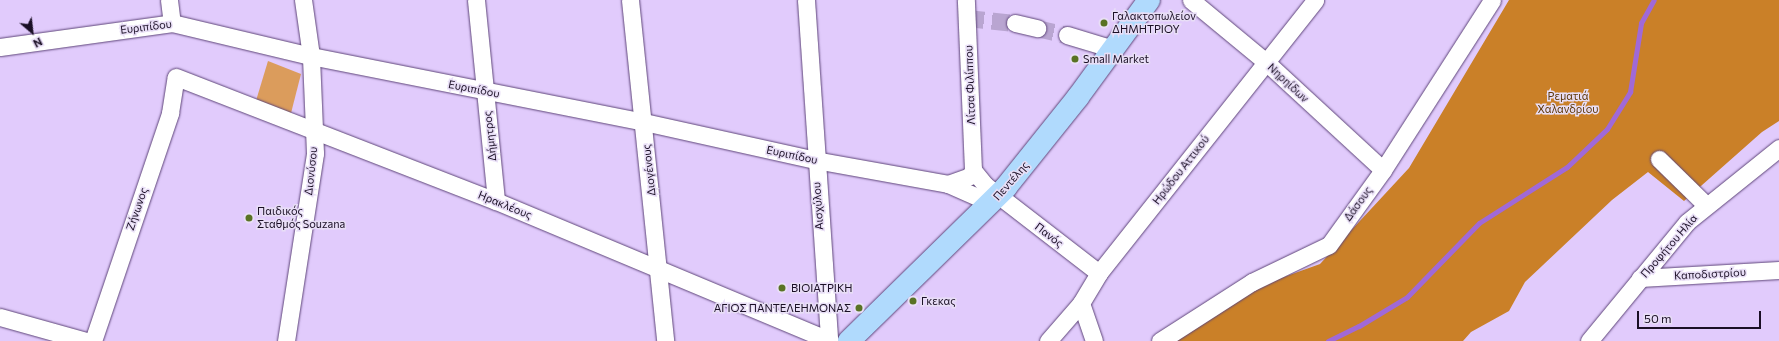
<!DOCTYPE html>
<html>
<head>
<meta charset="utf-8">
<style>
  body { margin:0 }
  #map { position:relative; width:1779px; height:341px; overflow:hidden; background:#e1cbfc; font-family:Commissioner,sans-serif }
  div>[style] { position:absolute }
  .green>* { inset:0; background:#db9c5c }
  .forest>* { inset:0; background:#ca8028 }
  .stream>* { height:5px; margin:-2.5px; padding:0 2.5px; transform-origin:2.5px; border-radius:2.5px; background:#a069d7 }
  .minor-tunnel>* { height:17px; margin-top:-8.5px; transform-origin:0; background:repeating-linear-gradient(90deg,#b9a5d1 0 17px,transparent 0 25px) }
  .roads { filter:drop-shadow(0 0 1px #5e4579) drop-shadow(0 0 1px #5e4579) }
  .minor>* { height:17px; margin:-8.5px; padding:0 8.5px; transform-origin:8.5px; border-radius:8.5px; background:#fff }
  .major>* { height:22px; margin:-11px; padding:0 11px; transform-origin:11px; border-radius:11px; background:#b0dafd }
  .dots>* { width:11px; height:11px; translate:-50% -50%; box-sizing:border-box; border:2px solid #e8def6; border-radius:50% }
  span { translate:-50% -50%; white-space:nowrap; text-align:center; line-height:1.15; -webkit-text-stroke:3px #e8def6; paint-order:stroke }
  .poi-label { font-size:11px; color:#1a0f25 }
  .left { translate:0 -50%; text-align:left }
  .right { translate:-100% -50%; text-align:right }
  .street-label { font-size:11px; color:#1a0f25 }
  .park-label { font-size:11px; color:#5d3707 }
  .north { position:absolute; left:12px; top:12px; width:40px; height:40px; -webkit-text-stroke:3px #e8def6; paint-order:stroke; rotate:152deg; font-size:11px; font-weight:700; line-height:16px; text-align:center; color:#1a0f25 }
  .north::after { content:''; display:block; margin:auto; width:14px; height:18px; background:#1a0f25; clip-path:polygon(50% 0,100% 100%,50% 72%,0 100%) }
  .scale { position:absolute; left:1637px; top:311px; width:124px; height:18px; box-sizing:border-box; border:2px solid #1a0f25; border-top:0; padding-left:5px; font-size:12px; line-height:14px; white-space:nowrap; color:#1a0f25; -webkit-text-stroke:3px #e8def6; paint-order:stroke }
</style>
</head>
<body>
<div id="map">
  <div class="green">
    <div style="clip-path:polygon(268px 61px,301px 74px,290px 117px,255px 104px)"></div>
  </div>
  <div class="forest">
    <div style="clip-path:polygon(1509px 0,1779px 0,1779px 121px,1762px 132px,1684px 201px,1648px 172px,1612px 200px,1525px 282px,1509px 311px,1471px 332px,1463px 341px,1158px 341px,1248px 290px,1320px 264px,1409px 168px)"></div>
  </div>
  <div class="stream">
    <div style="left:1328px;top:341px;width:34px;rotate:-26deg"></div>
    <div style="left:1359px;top:326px;width:56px;rotate:-31.1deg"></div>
    <div style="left:1407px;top:297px;width:103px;rotate:-45.8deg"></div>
    <div style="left:1479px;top:223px;width:104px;rotate:-32.5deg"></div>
    <div style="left:1567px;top:167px;width:55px;rotate:-43.5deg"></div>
    <div style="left:1607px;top:129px;width:44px;rotate:-58.1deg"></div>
    <div style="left:1630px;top:92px;width:70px;rotate:-80.9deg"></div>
    <div style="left:1641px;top:23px;width:26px;rotate:-61deg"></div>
  </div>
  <div class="minor-tunnel">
    <div style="left:967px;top:18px;width:48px;rotate:5.9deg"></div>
    <div style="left:1037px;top:28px;width:31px;rotate:13deg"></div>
  </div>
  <div class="roads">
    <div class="minor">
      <div style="left:169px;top:0;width:23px;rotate:83deg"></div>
      <div style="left:476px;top:0;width:202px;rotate:84.3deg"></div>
      <div style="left:630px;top:0;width:343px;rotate:84.1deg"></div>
      <div style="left:806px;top:0;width:341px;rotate:86.1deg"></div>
      <div style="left:1191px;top:0;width:97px;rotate:39.6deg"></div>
      <div style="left:1266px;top:62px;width:159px;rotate:42.7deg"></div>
      <div style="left:1015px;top:23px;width:23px;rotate:13deg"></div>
      <div style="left:1067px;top:35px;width:48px;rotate:16.9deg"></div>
      <div style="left:0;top:47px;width:174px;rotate:-7.9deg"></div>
      <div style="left:172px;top:23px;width:143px;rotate:13.4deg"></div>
      <div style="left:311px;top:56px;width:339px;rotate:11.2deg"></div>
      <div style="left:644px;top:122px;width:175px;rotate:12.5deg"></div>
      <div style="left:815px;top:160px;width:135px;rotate:10.2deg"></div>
      <div style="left:948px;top:184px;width:47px;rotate:23.8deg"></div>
      <div style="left:1659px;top:159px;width:66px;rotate:44.4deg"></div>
      <div style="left:973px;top:170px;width:19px;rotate:51deg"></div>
      <div style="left:985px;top:185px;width:144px;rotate:37.7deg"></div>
      <div style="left:948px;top:184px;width:23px;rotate:-20deg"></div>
      <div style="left:970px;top:176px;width:7px;rotate:-63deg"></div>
      <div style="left:973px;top:170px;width:170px;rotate:-92.4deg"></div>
      <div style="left:1640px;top:278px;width:139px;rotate:-3.3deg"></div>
      <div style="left:1081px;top:303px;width:40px;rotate:71.1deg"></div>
      <div style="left:0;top:317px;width:89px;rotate:15.6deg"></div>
      <div style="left:93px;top:341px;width:241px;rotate:-71.3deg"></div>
      <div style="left:170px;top:113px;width:36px;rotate:-81deg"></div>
      <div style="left:176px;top:77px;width:343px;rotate:21.2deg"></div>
      <div style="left:496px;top:201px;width:362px;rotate:22.7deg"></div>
      <div style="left:286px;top:341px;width:190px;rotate:-81.2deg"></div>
      <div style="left:315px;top:153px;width:97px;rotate:-92.4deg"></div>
      <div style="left:311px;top:56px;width:57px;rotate:-98.1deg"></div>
      <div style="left:1048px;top:341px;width:50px;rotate:-49deg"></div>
      <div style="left:1081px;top:303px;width:35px;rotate:-59deg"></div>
      <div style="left:1099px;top:273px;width:348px;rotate:-51.6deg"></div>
      <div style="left:1160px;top:341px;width:109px;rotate:-32.7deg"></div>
      <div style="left:1252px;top:282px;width:85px;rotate:-25.7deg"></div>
      <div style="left:1329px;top:245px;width:92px;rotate:-54.2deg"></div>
      <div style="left:1383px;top:170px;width:202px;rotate:-57.3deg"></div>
      <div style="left:1589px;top:341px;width:154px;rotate:-50.5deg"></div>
      <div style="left:1687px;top:222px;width:118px;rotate:-38.8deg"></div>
    </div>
    <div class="major">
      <div style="left:849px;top:341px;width:220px;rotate:-44.4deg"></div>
      <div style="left:1006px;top:187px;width:115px;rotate:-51.3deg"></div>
      <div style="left:1078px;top:97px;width:120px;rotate:-53.8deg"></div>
    </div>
  </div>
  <div class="dots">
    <div style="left:1104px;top:23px;background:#597224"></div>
    <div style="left:1075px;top:59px;background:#597224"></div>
    <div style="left:249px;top:218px;background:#597224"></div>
    <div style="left:782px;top:288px;background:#597224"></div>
    <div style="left:913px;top:301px;background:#597224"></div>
    <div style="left:859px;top:308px;background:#597224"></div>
  </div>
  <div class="poi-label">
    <span class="left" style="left:1112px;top:23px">Γαλακτοπωλείον<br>ΔΗΜΗΤΡΙΟΥ</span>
    <span class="left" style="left:1083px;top:59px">Small Market</span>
    <span class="left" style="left:257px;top:218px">Παιδικός<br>Σταθμός Souzana</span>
    <span class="left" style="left:791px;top:288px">ΒΙΟΙΑΤΡΙΚΗ</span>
    <span class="left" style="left:921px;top:301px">Γκεκας</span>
    <span class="right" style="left:851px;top:308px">ΑΓΙΟΣ ΠΑΝΤΕΛΕΗΜΟΝΑΣ</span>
  </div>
  <div class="street-label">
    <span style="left:146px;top:27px;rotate:-7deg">Ευριπίδου</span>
    <span style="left:1288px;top:83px;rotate:43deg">Νηρηίδων</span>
    <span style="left:970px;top:85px;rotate:-92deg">Λίτσα Φιλίππου</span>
    <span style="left:474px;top:89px;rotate:11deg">Ευριπίδου</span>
    <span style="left:490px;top:136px;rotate:-96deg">Δήμητρος</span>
    <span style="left:792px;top:155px;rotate:12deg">Ευριπίδου</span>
    <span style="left:649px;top:170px;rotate:-96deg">Διογένους</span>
    <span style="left:1181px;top:170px;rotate:-52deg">Ηρώδου Αττικού</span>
    <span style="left:311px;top:171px;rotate:-84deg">Διονύσου</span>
    <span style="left:1011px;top:181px;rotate:-49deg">Πεντέλης</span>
    <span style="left:1358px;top:204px;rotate:-54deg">Δάσους</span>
    <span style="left:505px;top:205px;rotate:22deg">Ηρακλέους</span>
    <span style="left:818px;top:206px;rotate:-94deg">Αισχύλου</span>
    <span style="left:137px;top:209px;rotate:-71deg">Ζήνωνος</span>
    <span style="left:1049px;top:235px;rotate:37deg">Πανός</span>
    <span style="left:1669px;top:246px;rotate:-49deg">Προφήτου Ηλία</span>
    <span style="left:1710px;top:274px;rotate:-3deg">Καποδιστρίου</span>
  </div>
  <div class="park-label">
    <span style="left:1568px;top:103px">Ρεματιά<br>Χαλανδρίου</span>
  </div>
  <div class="north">N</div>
  <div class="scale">50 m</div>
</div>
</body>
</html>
